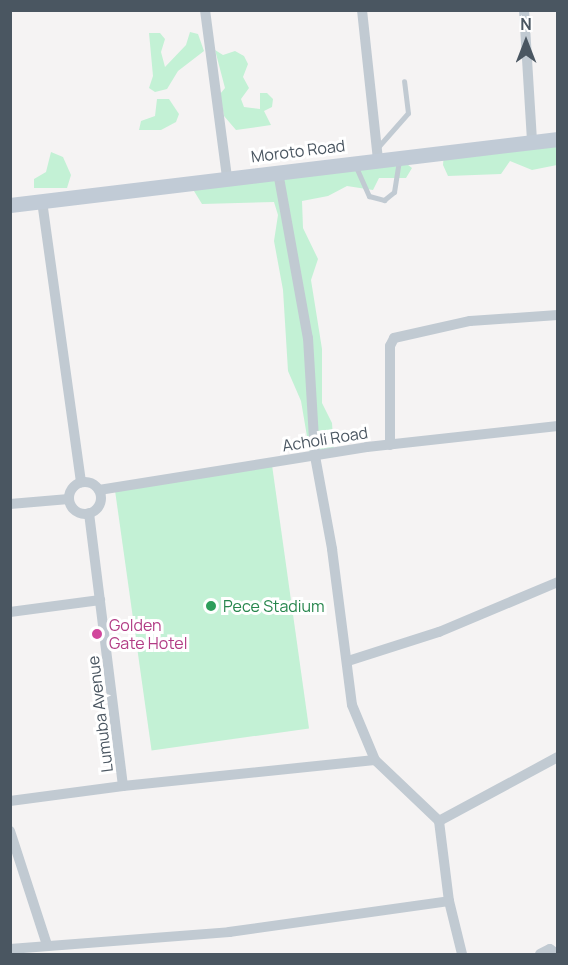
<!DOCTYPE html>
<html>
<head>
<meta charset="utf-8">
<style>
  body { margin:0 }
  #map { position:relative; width:568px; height:965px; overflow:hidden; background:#f5f3f3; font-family:Manrope,sans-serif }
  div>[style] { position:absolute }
  .green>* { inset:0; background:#c3f1d5; transform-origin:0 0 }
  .lane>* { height:5px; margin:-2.5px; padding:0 2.5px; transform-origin:2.5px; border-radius:2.5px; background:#c1cad2 }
  .street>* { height:10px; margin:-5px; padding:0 5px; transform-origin:5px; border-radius:5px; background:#c1cad2 }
  .street>.ring { margin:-5px; padding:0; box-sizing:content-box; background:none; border:10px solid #c1cad2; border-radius:50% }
  .secondary>* { height:15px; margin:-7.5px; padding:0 7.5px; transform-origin:7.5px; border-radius:7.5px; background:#c1cbd6 }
  .dots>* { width:16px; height:16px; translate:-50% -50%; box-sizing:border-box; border:3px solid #fff; border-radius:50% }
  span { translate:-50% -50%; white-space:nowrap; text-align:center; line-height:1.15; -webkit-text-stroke:6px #fff; paint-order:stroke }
  .street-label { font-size:16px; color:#4a5661 }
  .leisure-label { font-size:16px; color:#27864d }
  .left { translate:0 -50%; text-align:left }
  .hotel-label { font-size:16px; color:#b23c85 }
  .frame { position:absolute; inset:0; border:12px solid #4a5661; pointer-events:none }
  .north { position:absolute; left:496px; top:12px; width:60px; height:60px; -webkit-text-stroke:4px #fff; paint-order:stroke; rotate:0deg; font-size:16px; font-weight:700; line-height:24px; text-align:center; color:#4a5661 }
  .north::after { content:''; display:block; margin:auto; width:21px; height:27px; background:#4a5661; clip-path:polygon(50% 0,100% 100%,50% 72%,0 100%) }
</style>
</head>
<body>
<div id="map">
  <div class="green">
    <div style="clip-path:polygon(190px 32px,198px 34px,204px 51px,178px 71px,167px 89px,155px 92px,149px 88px,153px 76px,149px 33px,160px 33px,165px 39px,161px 52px,165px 67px,186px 45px)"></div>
    <div style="clip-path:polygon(215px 50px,223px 55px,235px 51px,244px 56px,248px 64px,243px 77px,249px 88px,241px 99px,244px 107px,260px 109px,260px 93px,267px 93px,273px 99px,272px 107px,264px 111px,271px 125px,236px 130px,224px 116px,220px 94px,225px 88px)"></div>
    <div style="clip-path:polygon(157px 99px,169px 99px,179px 114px,176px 122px,161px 130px,139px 130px,141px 121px,155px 116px)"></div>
    <div style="clip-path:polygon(557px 142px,557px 165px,532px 170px,510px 161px,501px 174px,448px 176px,443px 165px,444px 152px)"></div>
    <div style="clip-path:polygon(51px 152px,63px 157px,71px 175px,67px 188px,34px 188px,34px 179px,46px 172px)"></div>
    <div style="clip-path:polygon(403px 161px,412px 168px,406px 178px,379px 178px,373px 190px,347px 186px,328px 196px,302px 201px,303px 228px,318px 259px,311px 280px,322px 349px,322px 403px,332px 423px,334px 451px,310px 454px,301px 401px,288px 371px,283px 290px,274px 241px,278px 215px,274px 202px,202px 204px,194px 191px,196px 179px,285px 180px,291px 173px)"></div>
    <div style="left:272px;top:465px;width:266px;height:159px;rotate:82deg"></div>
  </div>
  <div class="lane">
    <div style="left:378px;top:147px;width:45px;rotate:-48.6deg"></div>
    <div style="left:408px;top:113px;width:32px;rotate:-97deg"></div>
    <div style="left:356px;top:167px;width:32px;rotate:66deg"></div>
    <div style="left:369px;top:196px;width:16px;rotate:15deg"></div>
    <div style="left:384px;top:200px;width:13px;rotate:-39deg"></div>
    <div style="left:394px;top:192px;width:31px;rotate:-81deg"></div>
  </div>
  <div class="street">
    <div style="left:205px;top:10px;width:168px;rotate:82.5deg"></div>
    <div style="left:362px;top:10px;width:151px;rotate:83.9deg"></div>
    <div style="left:524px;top:10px;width:130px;rotate:86.5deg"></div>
    <div style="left:278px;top:172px;width:169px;rotate:79.8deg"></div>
    <div style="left:308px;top:338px;width:118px;rotate:86.6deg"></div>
    <div style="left:315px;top:456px;width:95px;rotate:79.6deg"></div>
    <div style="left:332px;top:549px;width:157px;rotate:82.7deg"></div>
    <div style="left:352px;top:705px;width:60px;rotate:67.3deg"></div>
    <div style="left:375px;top:760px;width:88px;rotate:43.6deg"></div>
    <div style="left:439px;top:821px;width:81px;rotate:82.9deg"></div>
    <div style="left:449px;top:901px;width:55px;rotate:76.2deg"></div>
    <div style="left:42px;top:201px;width:284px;rotate:82.1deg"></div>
    <div style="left:390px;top:445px;width:99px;rotate:-90deg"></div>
    <div style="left:390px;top:346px;width:9px;rotate:-63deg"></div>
    <div style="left:394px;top:338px;width:78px;rotate:-12.6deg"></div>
    <div style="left:470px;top:321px;width:88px;rotate:-3.9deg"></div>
    <div class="ring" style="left:69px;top:482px;width:22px;height:22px"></div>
    <div style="left:99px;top:490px;width:271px;rotate:-9.1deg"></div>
    <div style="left:367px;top:447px;width:192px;rotate:-6.3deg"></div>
    <div style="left:10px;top:504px;width:59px;rotate:-4.8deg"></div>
    <div style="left:10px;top:612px;width:91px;rotate:-7.6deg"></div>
    <div style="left:348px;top:661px;width:96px;rotate:-17.7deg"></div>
    <div style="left:439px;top:632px;width:129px;rotate:-22.8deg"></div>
    <div style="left:123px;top:786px;width:253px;rotate:-5.9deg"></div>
    <div style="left:10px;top:801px;width:114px;rotate:-7.6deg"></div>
    <div style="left:123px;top:786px;width:275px;rotate:-97.1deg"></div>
    <div style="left:439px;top:821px;width:135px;rotate:-28.3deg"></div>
    <div style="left:10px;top:831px;width:120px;rotate:72deg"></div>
    <div style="left:10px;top:949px;width:220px;rotate:-4.4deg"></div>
    <div style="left:229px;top:932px;width:222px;rotate:-8deg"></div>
    <div style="left:540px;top:954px;width:11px;rotate:-27deg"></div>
    <div style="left:550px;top:949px;width:9px;rotate:36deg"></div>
  </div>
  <div class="secondary">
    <div style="left:10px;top:205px;width:552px;rotate:-6.87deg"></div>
  </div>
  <div class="dots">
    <div style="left:211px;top:606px;background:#2e9e5b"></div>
    <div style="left:97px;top:634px;background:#d1479c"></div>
  </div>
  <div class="street-label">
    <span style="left:298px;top:151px;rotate:-7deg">Moroto Road</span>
    <span style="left:325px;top:439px;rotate:-9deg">Acholi Road</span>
    <span style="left:100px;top:714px;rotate:-97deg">Lumuba Avenue</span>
  </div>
  <div class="leisure-label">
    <span class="left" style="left:223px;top:606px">Pece Stadium</span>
  </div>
  <div class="hotel-label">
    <span class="left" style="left:109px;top:634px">Golden<br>Gate Hotel</span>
  </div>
  <div class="frame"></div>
  <div class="north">N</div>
</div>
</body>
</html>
